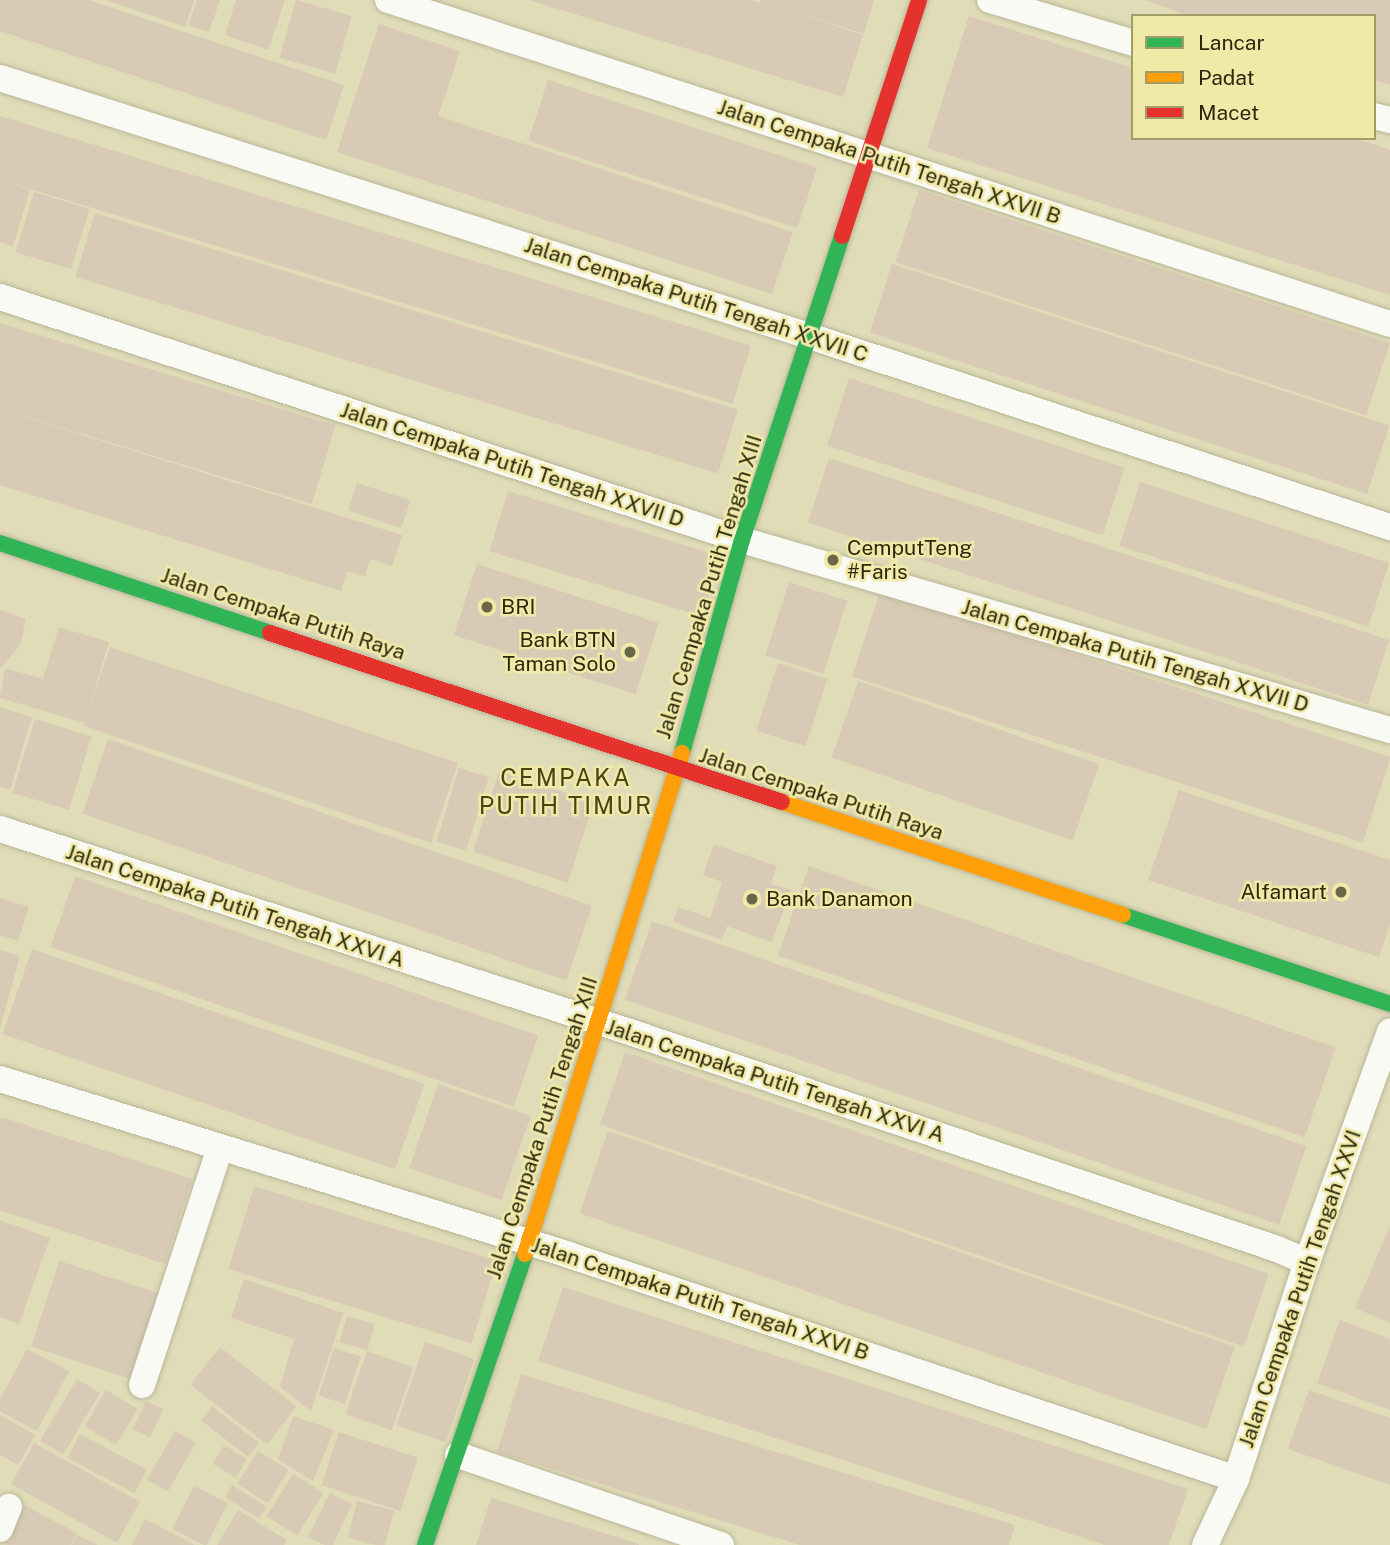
<!DOCTYPE html>
<html>
<head>
<meta charset="utf-8">
<style>
  body { margin:0 }
  #map { position:relative; width:1390px; height:1545px; overflow:hidden; background:#e0dcb8; font-family:"Public Sans",sans-serif }
  div>[style] { position:absolute }
  .building>* { inset:0; background:#d8cab5; transform-origin:0 0 }
  .roads { filter:drop-shadow(0 0 2px #b9b699) drop-shadow(0 0 2px #b9b699) }
  .street>* { height:26px; margin:-13px; padding:0 13px; transform-origin:13px; border-radius:13px; background:#fafaf4 }
  .fast>* { height:16px; margin:-8px; padding:0 8px; transform-origin:8px; border-radius:8px; background:#30b455 }
  .slow>* { height:16px; margin:-8px; padding:0 8px; transform-origin:8px; border-radius:8px; background:#ff9f0a }
  .jam>* { height:16px; margin:-8px; padding:0 8px; transform-origin:8px; border-radius:8px; background:#e5322d }
  .dots>* { width:19px; height:19px; translate:-50% -50%; box-sizing:border-box; border:4px solid #f1e9a7; border-radius:50% }
  span { translate:-50% -50%; white-space:nowrap; text-align:center; line-height:1.15; -webkit-text-stroke:5px #f1e9a7; paint-order:stroke }
  .street-label { font-size:21px; color:#2b280d }
  .poi-label { font-size:21px; color:#2b280d }
  .left { translate:0 -50%; text-align:left }
  .right { translate:-100% -50%; text-align:right }
  .quarter-label { font-size:24px; color:#4a4413; letter-spacing:2px }
  .legend { position:absolute; left:1131px; top:14px; width:245px; height:126px; box-sizing:border-box; background:#f1e9a7; border:2px solid #a29c69; margin:0; padding:9px 12px; list-style:none; font-size:21px; color:#2b280d }
  .legend li { display:flex; align-items:center; gap:14px; height:35px }
  .legend b { width:35px; border:2px solid #a29c69 }
</style>
</head>
<body>
<div id="map">
  <div class="building">
    <div style="clip-path:polygon(0 0,89px 0,344px 85px,326px 140px,0 31px)"></div>
    <div style="clip-path:polygon(106px 0,194px 0,185px 27px)"></div>
    <div style="clip-path:polygon(197px 0,220px 0,209px 32px,188px 25px)"></div>
    <div style="clip-path:polygon(236px 0,285px 0,268px 50px,225px 35px)"></div>
    <div style="left:296px;top:0;width:58px;height:60px;rotate:16deg"></div>
    <div style="clip-path:polygon(529px 0,750px 0,759px 3px,760px 0,874px 0,864px 34px,768px 4px,863px 35px,843px 97px)"></div>
    <div style="clip-path:polygon(1146px 0,1390px 0,1390px 85px,1374px 80px,1374px 16px,1189px 16px)"></div>
    <div style="clip-path:polygon(969px 16px,1133px 68px,1133px 138px,1355px 138px,1390px 150px,1390px 295px,927px 148px)"></div>
    <div style="clip-path:polygon(379px 24px,460px 51px,438px 116px,793px 232px,772px 294px,337px 152px)"></div>
    <div style="left:548px;top:80px;width:283px;height:64px;rotate:18deg"></div>
    <div style="left:0;top:116px;width:785px;height:61px;rotate:17deg"></div>
    <div style="clip-path:polygon(0 180px,30px 190px,13px 246px,0 242px)"></div>
    <div style="left:919px;top:190px;width:495px;height:76px;rotate:18deg"></div>
    <div style="left:34px;top:192px;width:58px;height:63px;rotate:17deg"></div>
    <div style="left:95px;top:213px;width:672px;height:67px;rotate:17deg"></div>
    <div style="left:892px;top:264px;width:523px;height:72px;rotate:18deg"></div>
    <div style="left:0;top:323px;width:351px;height:82px;rotate:17deg"></div>
    <div style="left:849px;top:378px;width:290px;height:71px;rotate:18deg"></div>
    <div style="clip-path:polygon(0 409px,402px 535px,392px 566px,370px 559px,365px 576px,347px 571px,341px 591px,0 485px)"></div>
    <div style="left:829px;top:458px;width:589px;height:68px;rotate:18deg"></div>
    <div style="left:1140px;top:482px;width:262px;height:67px;rotate:18deg"></div>
    <div style="left:357px;top:483px;width:56px;height:29px;rotate:18deg"></div>
    <div style="left:508px;top:491px;width:223px;height:63px;rotate:17deg"></div>
    <div style="left:477px;top:564px;width:191px;height:75px;rotate:18deg"></div>
    <div style="left:789px;top:582px;width:61px;height:77px;rotate:18deg"></div>
    <div style="left:880px;top:591px;width:537px;height:90px;rotate:18deg"></div>
    <div style="clip-path:polygon(0 610px,26px 619px,20px 645px,0 669px)"></div>
    <div style="clip-path:polygon(59px 627px,109px 642px,88px 711px,110px 647px,458px 763px,431px 843px,84px 726px,85px 723px,0 698px,5px 668px,43px 679px)"></div>
    <div style="left:778px;top:663px;width:52px;height:71px;rotate:18deg"></div>
    <div style="left:858px;top:681px;width:255px;height:81px;rotate:19deg"></div>
    <div style="clip-path:polygon(0 707px,32px 717px,10px 790px,0 787px)"></div>
    <div style="left:35px;top:719px;width:59px;height:77px;rotate:17deg"></div>
    <div style="left:108px;top:739px;width:512px;height:79px;rotate:19deg"></div>
    <div style="left:459px;top:768px;width:31px;height:77px;rotate:17deg"></div>
    <div style="left:499px;top:771px;width:100px;height:85px;rotate:18deg"></div>
    <div style="clip-path:polygon(1179px 790px,1390px 860px,1390px 924px,1379px 957px,1148px 880px)"></div>
    <div style="clip-path:polygon(714px 844px,777px 866px,771px 884px,791px 890px,772px 942px,727px 926px,722px 940px,673px 922px,678px 907px,710px 918px,722px 882px,703px 875px)"></div>
    <div style="left:809px;top:866px;width:557px;height:95px;rotate:19deg"></div>
    <div style="left:75px;top:876px;width:490px;height:75px;rotate:19deg"></div>
    <div style="clip-path:polygon(0 898px,29px 907px,18px 941px,0 935px)"></div>
    <div style="left:652px;top:921px;width:692px;height:83px;rotate:19deg"></div>
    <div style="left:32px;top:949px;width:415px;height:90px;rotate:19deg"></div>
    <div style="clip-path:polygon(0 950px,20px 956px,1px 1025px,0 1025px)"></div>
    <div style="left:625px;top:1052px;width:681px;height:77px;rotate:19deg"></div>
    <div style="left:438px;top:1084px;width:98px;height:89px;rotate:19deg"></div>
    <div style="left:1px;top:1117px;width:201px;height:89px;rotate:18deg"></div>
    <div style="left:608px;top:1131px;width:663px;height:87px;rotate:19deg"></div>
    <div style="left:254px;top:1186px;width:254px;height:87px;rotate:17deg"></div>
    <div style="clip-path:polygon(0 1220px,50px 1238px,19px 1324px,0 1317px)"></div>
    <div style="clip-path:polygon(1390px 1226px,1390px 1323px,1355px 1308px)"></div>
    <div style="left:59px;top:1261px;width:116px;height:90px;rotate:18deg"></div>
    <div style="clip-path:polygon(244px 1279px,343px 1313px,311px 1411px,280px 1387px,294px 1339px,231px 1318px)"></div>
    <div style="clip-path:polygon(563px 1287px,1188px 1489px,1169px 1545px,1105px 1545px,538px 1361px)"></div>
    <div style="left:347px;top:1316px;width:29px;height:27px;rotate:16deg"></div>
    <div style="clip-path:polygon(1340px 1320px,1390px 1339px,1390px 1410px,1317px 1383px)"></div>
    <div style="left:425px;top:1342px;width:52px;height:88px;rotate:19deg"></div>
    <div style="left:220px;top:1347px;width:97px;height:48px;rotate:38deg"></div>
    <div style="left:334px;top:1348px;width:28px;height:50px;rotate:18deg"></div>
    <div style="clip-path:polygon(27px 1349px,69px 1371px,37px 1431px,0 1411px,0 1399px)"></div>
    <div style="left:367px;top:1351px;width:49px;height:67px;rotate:19deg"></div>
    <div style="clip-path:polygon(521px 1374px,1015px 1525px,1009px 1545px,800px 1545px,497px 1452px)"></div>
    <div style="left:77px;top:1379px;width:27px;height:72px;rotate:31deg"></div>
    <div style="left:106px;top:1390px;width:37px;height:42px;rotate:31deg"></div>
    <div style="clip-path:polygon(1309px 1390px,1390px 1418px,1390px 1485px,1288px 1449px)"></div>
    <div style="left:146px;top:1401px;width:19px;height:31px;rotate:25deg"></div>
    <div style="left:212px;top:1406px;width:60px;height:18px;rotate:38deg"></div>
    <div style="clip-path:polygon(0 1415px,35px 1435px,18px 1465px,0 1455px)"></div>
    <div style="clip-path:polygon(293px 1416px,334px 1430px,313px 1481px,278px 1459px)"></div>
    <div style="left:175px;top:1431px;width:24px;height:56px;rotate:30deg"></div>
    <div style="left:339px;top:1432px;width:83px;height:56px;rotate:18deg"></div>
    <div style="left:80px;top:1434px;width:76px;height:27px;rotate:28deg"></div>
    <div style="left:34px;top:1443px;width:121px;height:47px;rotate:29deg"></div>
    <div style="left:224px;top:1445px;width:27px;height:22px;rotate:31deg"></div>
    <div style="left:258px;top:1451px;width:36px;height:39px;rotate:32deg"></div>
    <div style="left:293px;top:1474px;width:36px;height:50px;rotate:32deg"></div>
    <div style="left:232px;top:1485px;width:41px;height:14px;rotate:32deg"></div>
    <div style="left:194px;top:1486px;width:38px;height:48px;rotate:27deg"></div>
    <div style="clip-path:polygon(330px 1493px,352px 1504px,333px 1545px,325px 1545px,308px 1537px)"></div>
    <div style="clip-path:polygon(491px 1498px,639px 1544px,639px 1545px,476px 1545px)"></div>
    <div style="left:357px;top:1501px;width:38px;height:38px;rotate:14deg"></div>
    <div style="clip-path:polygon(18px 1502px,77px 1533px,71px 1545px,8px 1545px,0 1541px)"></div>
    <div style="clip-path:polygon(238px 1510px,287px 1540px,284px 1545px,217px 1545px)"></div>
    <div style="clip-path:polygon(145px 1519px,195px 1545px,132px 1545px)"></div>
    <div style="clip-path:polygon(77px 1535px,98px 1545px,72px 1545px)"></div>
  </div>
  <div class="roads">
    <div class="street">
      <div style="left:388px;top:0;width:1053px;rotate:17.92deg"></div>
      <div style="left:990px;top:0;width:149px;rotate:16.7deg"></div>
      <div style="left:0;top:78px;width:849px;rotate:17.69deg"></div>
      <div style="left:809px;top:336px;width:612px;rotate:18.2deg"></div>
      <div style="left:1374px;top:116px;width:16px;rotate:14deg"></div>
      <div style="left:0;top:297px;width:781px;rotate:18.13deg"></div>
      <div style="left:742px;top:540px;width:675px;rotate:16.34deg"></div>
      <div style="left:0;top:829px;width:659px;rotate:17.86deg"></div>
      <div style="left:627px;top:1031px;width:686px;rotate:18.54deg"></div>
      <div style="left:1277px;top:1249px;width:33px;rotate:23deg"></div>
      <div style="left:0;top:1079px;width:583px;rotate:17.16deg"></div>
      <div style="left:557px;top:1251px;width:716px;rotate:18.56deg"></div>
      <div style="left:142px;top:1385px;width:250px;rotate:-71.8deg"></div>
      <div style="left:458px;top:1455px;width:278px;rotate:18.9deg"></div>
      <div style="left:0;top:1529px;width:24px;rotate:-68deg"></div>
      <div style="left:1205px;top:1545px;width:73px;rotate:-64.8deg"></div>
      <div style="left:1236px;top:1479px;width:228px;rotate:-71.9deg"></div>
      <div style="left:1307px;top:1262px;width:245px;rotate:-70.2deg"></div>
    </div>
    <div class="fast">
      <div style="left:0;top:543px;width:285px;rotate:18.4deg"></div>
      <div style="left:682px;top:753px;width:221px;rotate:-74.3deg"></div>
      <div style="left:742px;top:540px;width:320px;rotate:-71.8deg"></div>
      <div style="left:1123px;top:915px;width:281px;rotate:18.4deg"></div>
      <div style="left:425px;top:1545px;width:308px;rotate:-71deg"></div>
    </div>
    <div class="slow">
      <div style="left:782px;top:802px;width:359px;rotate:18.3deg"></div>
      <div style="left:525px;top:1254px;width:525px;rotate:-72.6deg"></div>
    </div>
    <div class="jam">
      <div style="left:842px;top:236px;width:248px;rotate:-71.9deg"></div>
      <div style="left:270px;top:633px;width:539px;rotate:18.27deg"></div>
    </div>
  </div>
  <div class="dots">
    <div style="left:833px;top:560px;background:#6a6749"></div>
    <div style="left:487px;top:607px;background:#6a6749"></div>
    <div style="left:630px;top:652px;background:#6a6749"></div>
    <div style="left:1341px;top:892px;background:#6a6749"></div>
    <div style="left:752px;top:899px;background:#6a6749"></div>
  </div>
  <div class="street-label">
    <span style="left:889px;top:162px;rotate:18deg">Jalan Cempaka Putih Tengah XXVII B</span>
    <span style="left:696px;top:300px;rotate:18deg">Jalan Cempaka Putih Tengah XXVII C</span>
    <span style="left:512px;top:465px;rotate:18deg">Jalan Cempaka Putih Tengah XXVII D</span>
    <span style="left:709px;top:587px;rotate:-73deg">Jalan Cempaka Putih Tengah XIII</span>
    <span style="left:283px;top:614px;rotate:18deg">Jalan Cempaka Putih Raya</span>
    <span style="left:1135px;top:656px;rotate:16deg">Jalan Cempaka Putih Tengah XXVII D</span>
    <span style="left:821px;top:794px;rotate:18deg">Jalan Cempaka Putih Raya</span>
    <span style="left:235px;top:906px;rotate:18deg">Jalan Cempaka Putih Tengah XXVI A</span>
    <span style="left:775px;top:1081px;rotate:18deg">Jalan Cempaka Putih Tengah XXVI A</span>
    <span style="left:542px;top:1128px;rotate:-72deg">Jalan Cempaka Putih Tengah XIII</span>
    <span style="left:1300px;top:1289px;rotate:-71deg">Jalan Cempaka Putih Tengah XXVI</span>
    <span style="left:700px;top:1299px;rotate:18deg">Jalan Cempaka Putih Tengah XXVI B</span>
  </div>
  <div class="poi-label">
    <span class="left" style="left:847px;top:560px">CemputTeng<br>#Faris</span>
    <span class="left" style="left:501px;top:607px">BRI</span>
    <span class="right" style="left:616px;top:652px">Bank BTN<br>Taman Solo</span>
    <span class="right" style="left:1327px;top:892px">Alfamart</span>
    <span class="left" style="left:766px;top:899px">Bank Danamon</span>
  </div>
  <div class="quarter-label">
    <span style="left:566px;top:792px">CEMPAKA<br>PUTIH TIMUR</span>
  </div>
  <ul class="legend">
  <li><b style="height:9px;background:#30b455"></b>Lancar</li>
  <li><b style="height:9px;background:#ff9f0a"></b>Padat</li>
  <li><b style="height:9px;background:#e5322d"></b>Macet</li>
  </ul>
</div>
</body>
</html>
